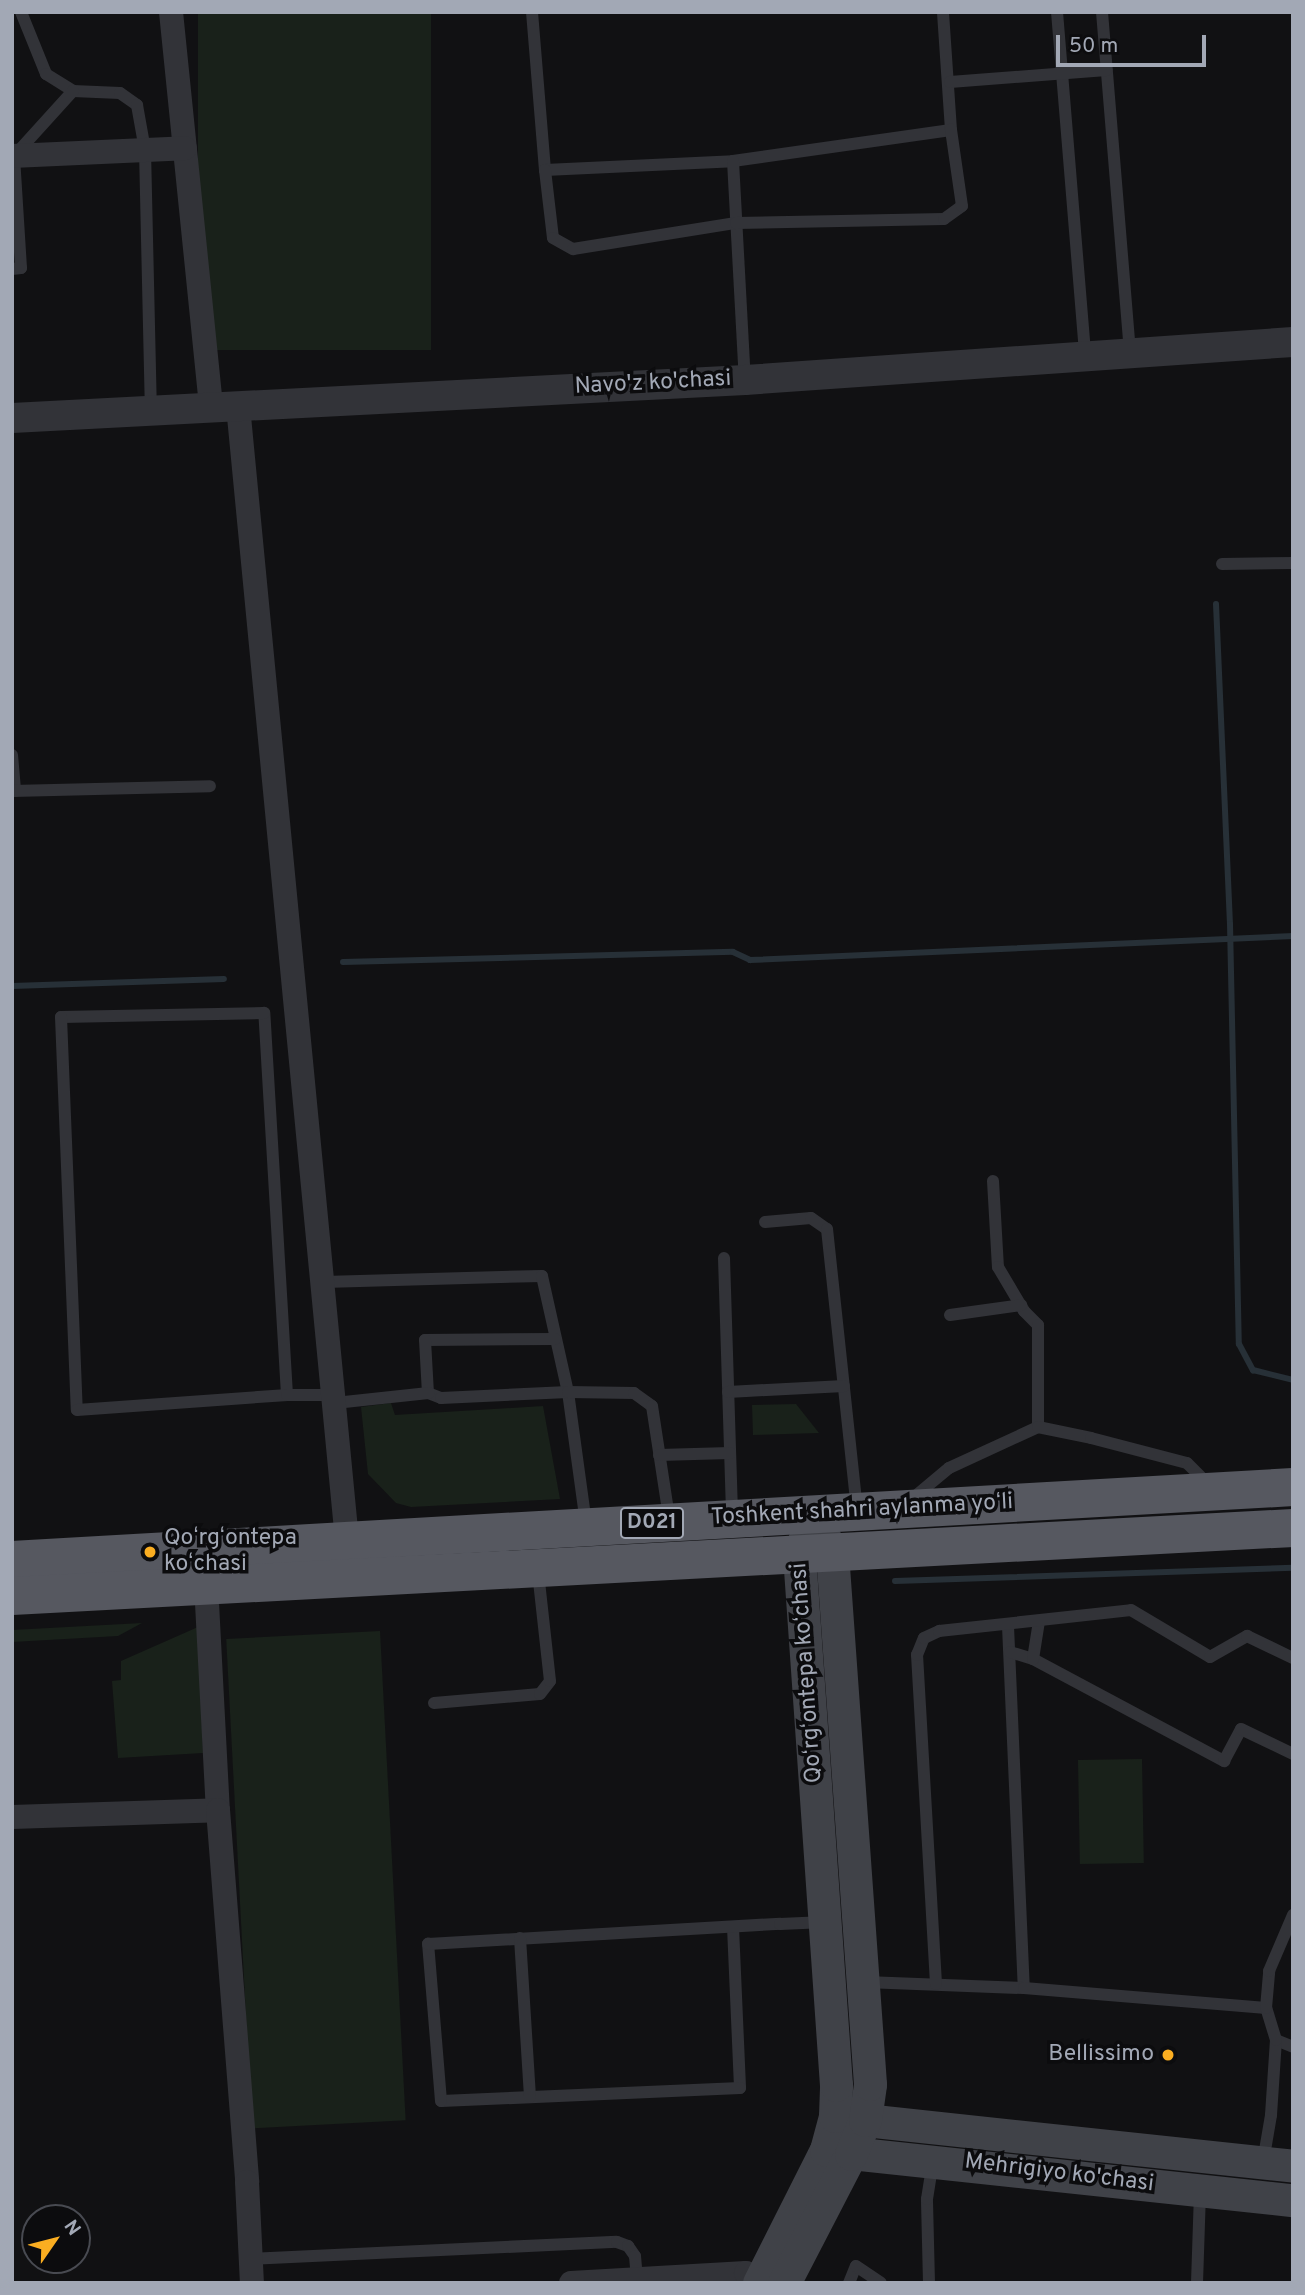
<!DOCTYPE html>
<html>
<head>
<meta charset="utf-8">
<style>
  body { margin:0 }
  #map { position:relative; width:1305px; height:2295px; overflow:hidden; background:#111113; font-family:Overpass,sans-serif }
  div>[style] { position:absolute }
  .green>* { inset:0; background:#19211a; transform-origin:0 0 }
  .stream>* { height:6px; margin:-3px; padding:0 3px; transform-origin:3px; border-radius:3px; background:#273037 }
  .service>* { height:12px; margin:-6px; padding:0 6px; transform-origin:6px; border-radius:6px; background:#323338 }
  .minor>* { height:24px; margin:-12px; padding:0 12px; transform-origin:12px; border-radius:12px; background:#323338 }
  .tertiary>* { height:30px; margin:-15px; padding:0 15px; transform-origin:15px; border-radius:15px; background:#323338 }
  .secondary>* { height:33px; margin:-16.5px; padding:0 16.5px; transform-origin:16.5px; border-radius:16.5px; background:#404248 }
  .trunk>* { height:38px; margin:-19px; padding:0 19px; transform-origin:19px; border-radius:19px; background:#565860 }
  .dots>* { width:19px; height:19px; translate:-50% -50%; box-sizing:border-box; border:4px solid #0c0c0e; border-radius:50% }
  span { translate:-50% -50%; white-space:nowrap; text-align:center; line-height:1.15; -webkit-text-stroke:7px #0c0c0e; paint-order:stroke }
  .shield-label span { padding:2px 5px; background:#0c0c0e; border:2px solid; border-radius:5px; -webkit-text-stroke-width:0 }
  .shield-label { font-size:21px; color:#a2a8b5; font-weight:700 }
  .street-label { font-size:23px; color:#a2a8b5 }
  .poi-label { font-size:23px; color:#a2a8b5 }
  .left { translate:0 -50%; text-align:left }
  .right { translate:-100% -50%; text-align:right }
  .frame { position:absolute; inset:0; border:14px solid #a2a8b5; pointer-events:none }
  .north { position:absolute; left:21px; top:2204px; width:70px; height:70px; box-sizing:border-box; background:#0c0c0e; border:2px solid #484a51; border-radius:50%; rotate:55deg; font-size:19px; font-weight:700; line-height:28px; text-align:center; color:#a2a8b5 }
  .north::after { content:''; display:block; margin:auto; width:24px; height:32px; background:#fbae21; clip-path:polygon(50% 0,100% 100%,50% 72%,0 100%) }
  .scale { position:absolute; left:1056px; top:35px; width:150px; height:32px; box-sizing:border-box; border:4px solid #a2a8b5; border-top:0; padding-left:9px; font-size:21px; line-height:24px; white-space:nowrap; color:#a2a8b5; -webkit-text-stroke:5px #0c0c0e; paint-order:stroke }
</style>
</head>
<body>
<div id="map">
  <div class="green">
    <div style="left:198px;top:12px;width:233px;height:338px"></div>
    <div style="clip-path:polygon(391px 1403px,395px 1415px,543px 1406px,560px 1499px,411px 1507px,396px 1503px,368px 1474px,361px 1407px)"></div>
    <div style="clip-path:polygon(796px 1404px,819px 1433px,753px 1435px,752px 1405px)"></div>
    <div style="clip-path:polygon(142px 1623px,118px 1636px,12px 1642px,12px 1630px)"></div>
    <div style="clip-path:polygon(198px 1627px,203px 1753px,118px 1758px,112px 1681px,121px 1680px,121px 1661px)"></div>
    <div style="left:380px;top:1631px;width:490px;height:154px;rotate:87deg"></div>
    <div style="left:1142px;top:1759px;width:104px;height:64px;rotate:89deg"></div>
  </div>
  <div class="stream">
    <div style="left:1216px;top:604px;width:320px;rotate:87.5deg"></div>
    <div style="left:1230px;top:924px;width:420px;rotate:88.8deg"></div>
    <div style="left:1239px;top:1344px;width:30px;rotate:62deg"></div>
    <div style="left:1253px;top:1370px;width:41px;rotate:14deg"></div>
    <div style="left:343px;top:962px;width:390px;rotate:-1.5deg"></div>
    <div style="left:733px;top:952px;width:19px;rotate:25deg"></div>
    <div style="left:750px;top:960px;width:544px;rotate:-2.53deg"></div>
    <div style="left:12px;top:986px;width:212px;rotate:-1.9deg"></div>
    <div style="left:895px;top:1581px;width:398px;rotate:-1.9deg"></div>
  </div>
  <div class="service">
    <div style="left:21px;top:12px;width:67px;rotate:68deg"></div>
    <div style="left:46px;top:74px;width:32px;rotate:32deg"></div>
    <div style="left:73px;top:91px;width:47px;rotate:2.4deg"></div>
    <div style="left:120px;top:93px;width:21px;rotate:35deg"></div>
    <div style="left:137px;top:105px;width:46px;rotate:79.9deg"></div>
    <div style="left:145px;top:150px;width:260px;rotate:88.7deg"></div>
    <div style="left:532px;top:12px;width:159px;rotate:85.3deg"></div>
    <div style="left:545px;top:170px;width:188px;rotate:-2.7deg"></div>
    <div style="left:733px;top:161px;width:220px;rotate:-8.1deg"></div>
    <div style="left:951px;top:130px;width:118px;rotate:-93.9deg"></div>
    <div style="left:1057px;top:12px;width:345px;rotate:85.3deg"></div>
    <div style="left:1102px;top:12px;width:342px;rotate:85.3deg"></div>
    <div style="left:950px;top:82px;width:157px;rotate:-4.4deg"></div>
    <div style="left:733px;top:161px;width:219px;rotate:86.9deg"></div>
    <div style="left:545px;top:170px;width:68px;rotate:83.3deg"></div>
    <div style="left:553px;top:238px;width:23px;rotate:29deg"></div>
    <div style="left:573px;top:249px;width:165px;rotate:-9.1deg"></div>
    <div style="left:736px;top:223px;width:208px;rotate:-1.1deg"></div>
    <div style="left:944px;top:219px;width:22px;rotate:-36deg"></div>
    <div style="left:962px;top:206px;width:77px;rotate:-98.2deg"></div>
    <div style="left:12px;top:269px;width:9px;rotate:-6deg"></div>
    <div style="left:21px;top:268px;width:112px;rotate:-93.6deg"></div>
    <div style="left:14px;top:156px;width:88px;rotate:-47.8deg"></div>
    <div style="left:1222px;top:564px;width:71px;rotate:-0.8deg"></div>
    <div style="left:12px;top:755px;width:36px;rotate:85deg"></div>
    <div style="left:12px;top:791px;width:198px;rotate:-1.4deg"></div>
    <div style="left:993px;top:1181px;width:86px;rotate:86.7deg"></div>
    <div style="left:998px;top:1267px;width:51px;rotate:59.4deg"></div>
    <div style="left:1024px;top:1311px;width:20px;rotate:45deg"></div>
    <div style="left:1038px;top:1325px;width:102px;rotate:90deg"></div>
    <div style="left:765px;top:1222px;width:46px;rotate:-5deg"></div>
    <div style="left:811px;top:1218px;width:19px;rotate:35deg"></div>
    <div style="left:827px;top:1229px;width:281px;rotate:83.9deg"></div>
    <div style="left:724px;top:1258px;width:257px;rotate:88.2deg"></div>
    <div style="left:324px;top:1282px;width:218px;rotate:-1.6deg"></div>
    <div style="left:542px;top:1276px;width:119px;rotate:77.4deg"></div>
    <div style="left:568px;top:1392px;width:132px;rotate:82.2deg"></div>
    <div style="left:950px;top:1315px;width:72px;rotate:-8deg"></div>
    <div style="left:555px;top:1339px;width:130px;rotate:179.6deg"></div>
    <div style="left:425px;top:1340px;width:53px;rotate:86.8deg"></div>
    <div style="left:428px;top:1393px;width:14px;rotate:21deg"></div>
    <div style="left:441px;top:1398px;width:127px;rotate:-2.7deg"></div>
    <div style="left:568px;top:1392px;width:66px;rotate:0.9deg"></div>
    <div style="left:634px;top:1393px;width:22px;rotate:36deg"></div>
    <div style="left:652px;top:1406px;width:112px;rotate:81.3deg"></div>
    <div style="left:728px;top:1392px;width:116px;rotate:-3deg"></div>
    <div style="left:287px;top:1395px;width:383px;rotate:-93.4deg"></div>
    <div style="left:264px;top:1013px;width:203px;rotate:178.9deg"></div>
    <div style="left:61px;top:1017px;width:393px;rotate:87.7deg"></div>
    <div style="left:77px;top:1410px;width:211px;rotate:-4.1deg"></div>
    <div style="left:287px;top:1395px;width:47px"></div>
    <div style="left:335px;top:1403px;width:94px;rotate:-6.1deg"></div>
    <div style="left:659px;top:1455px;width:71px;rotate:-1.6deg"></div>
    <div style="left:913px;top:1498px;width:47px;rotate:-39.8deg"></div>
    <div style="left:949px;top:1468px;width:98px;rotate:-24.7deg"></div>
    <div style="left:1038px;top:1427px;width:54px;rotate:11.7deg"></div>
    <div style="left:1091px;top:1438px;width:99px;rotate:14.6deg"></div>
    <div style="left:1187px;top:1463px;width:31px;rotate:45deg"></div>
    <div style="left:1008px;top:1626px;width:362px;rotate:87.5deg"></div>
    <div style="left:1010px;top:1652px;width:24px;rotate:17deg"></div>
    <div style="left:1033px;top:1659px;width:217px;rotate:28.1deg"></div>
    <div style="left:1224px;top:1761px;width:36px;rotate:-62deg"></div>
    <div style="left:1241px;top:1729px;width:58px;rotate:25.7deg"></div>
    <div style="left:1033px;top:1659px;width:37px;rotate:-81deg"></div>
    <div style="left:434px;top:1703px;width:106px;rotate:-4.9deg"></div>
    <div style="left:540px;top:1694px;width:16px;rotate:-52deg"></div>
    <div style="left:550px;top:1681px;width:110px;rotate:-96.3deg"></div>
    <div style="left:733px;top:1927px;width:161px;rotate:87.5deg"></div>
    <div style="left:740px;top:2088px;width:299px;rotate:177.5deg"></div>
    <div style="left:441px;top:2101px;width:158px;rotate:-94.7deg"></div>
    <div style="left:428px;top:1944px;width:353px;rotate:-3.3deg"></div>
    <div style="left:780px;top:1924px;width:45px;rotate:-2.5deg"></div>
    <div style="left:520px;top:1938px;width:159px;rotate:86.4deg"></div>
    <div style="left:865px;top:1982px;width:159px;rotate:2.2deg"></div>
    <div style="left:1024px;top:1988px;width:243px;rotate:4.7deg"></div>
    <div style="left:936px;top:1984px;width:330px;rotate:-93.3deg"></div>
    <div style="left:917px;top:1655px;width:18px;rotate:-68deg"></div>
    <div style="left:924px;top:1638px;width:17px;rotate:-25deg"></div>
    <div style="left:939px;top:1631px;width:193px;rotate:-6.2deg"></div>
    <div style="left:1131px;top:1610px;width:92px;rotate:30.7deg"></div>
    <div style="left:1210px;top:1657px;width:43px;rotate:-29.6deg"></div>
    <div style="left:1247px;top:1636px;width:51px;rotate:25.6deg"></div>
    <div style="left:1276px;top:2040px;width:18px;rotate:22deg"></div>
    <div style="left:1263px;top:2162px;width:48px;rotate:-80.3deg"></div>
    <div style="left:1271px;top:2115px;width:75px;rotate:-86.2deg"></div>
    <div style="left:1276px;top:2040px;width:34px;rotate:-107deg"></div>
    <div style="left:1266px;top:2008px;width:37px;rotate:-85deg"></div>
    <div style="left:1269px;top:1971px;width:61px;rotate:-66.8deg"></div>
    <div style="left:251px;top:2259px;width:366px;rotate:-2.7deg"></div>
    <div style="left:617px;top:2242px;width:12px;rotate:20deg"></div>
    <div style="left:628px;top:2246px;width:12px;rotate:55deg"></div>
    <div style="left:635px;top:2256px;width:23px;rotate:85deg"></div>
    <div style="left:849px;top:2283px;width:18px;rotate:-68deg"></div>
    <div style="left:856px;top:2266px;width:30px;rotate:34deg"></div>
    <div style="left:929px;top:2283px;width:84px;rotate:-91.4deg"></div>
    <div style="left:927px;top:2199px;width:36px;rotate:-81deg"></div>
    <div style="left:1197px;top:2283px;width:91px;rotate:-88.1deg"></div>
  </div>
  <div class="minor">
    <div style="left:171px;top:12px;width:397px;rotate:84.2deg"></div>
    <div style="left:12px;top:156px;width:173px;rotate:-2.6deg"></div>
    <div style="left:238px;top:406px;width:1139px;rotate:84.51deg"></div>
    <div style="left:206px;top:1584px;width:226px;rotate:87deg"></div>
    <div style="left:12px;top:1817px;width:206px;rotate:-1.9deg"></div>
    <div style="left:218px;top:1810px;width:373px;rotate:85.5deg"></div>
    <div style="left:247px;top:2182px;width:101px;rotate:87.2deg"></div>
    <div style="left:571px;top:2283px;width:175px;rotate:-3.3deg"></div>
    <div style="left:746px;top:2273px;width:16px;rotate:18deg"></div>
  </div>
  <div class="tertiary">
    <div style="left:12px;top:418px;width:734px;rotate:-2.97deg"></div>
    <div style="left:745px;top:380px;width:549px;rotate:-3.97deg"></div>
  </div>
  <div class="secondary">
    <div style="left:865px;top:2120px;width:430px;rotate:6.1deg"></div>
    <div style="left:832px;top:2151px;width:464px;rotate:6.1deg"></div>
    <div style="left:759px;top:2283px;width:149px;rotate:-63.3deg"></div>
    <div style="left:826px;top:2150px;width:35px;rotate:-75deg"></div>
    <div style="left:835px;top:2116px;width:31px;rotate:-88deg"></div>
    <div style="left:836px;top:2085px;width:532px;rotate:-93.99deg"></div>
    <div style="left:799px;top:1554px;width:26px;rotate:-69deg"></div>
    <div style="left:784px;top:2283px;width:145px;rotate:-62.6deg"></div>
    <div style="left:851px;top:2154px;width:37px;rotate:-68deg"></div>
    <div style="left:865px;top:2120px;width:36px;rotate:-82deg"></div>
    <div style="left:870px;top:2084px;width:533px;rotate:-94.09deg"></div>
    <div style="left:832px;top:1552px;width:26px;rotate:-118deg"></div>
  </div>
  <div class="trunk">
    <div style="left:12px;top:1560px;width:1283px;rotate:-3.26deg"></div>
    <div style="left:12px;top:1596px;width:1283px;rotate:-3.04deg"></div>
  </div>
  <div class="dots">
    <div style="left:150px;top:1552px;background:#fbae21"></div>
    <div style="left:1168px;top:2055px;background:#fbae21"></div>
  </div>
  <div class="shield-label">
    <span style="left:652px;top:1523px">D021</span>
  </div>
  <div class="street-label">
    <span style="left:653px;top:384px;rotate:-3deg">Navo'z ko'chasi</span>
    <span style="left:862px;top:1511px;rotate:-3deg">Toshkent shahri aylanma yoʻli</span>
    <span style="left:808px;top:1673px;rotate:-94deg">Qoʻrgʻontepa koʻchasi</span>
    <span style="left:1059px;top:2174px;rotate:7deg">Mehrigiyo ko'chasi</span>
  </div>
  <div class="poi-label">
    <span class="left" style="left:164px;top:1552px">Qoʻrgʻontepa<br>koʻchasi</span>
    <span class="right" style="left:1154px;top:2055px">Bellissimo</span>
  </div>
  <div class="frame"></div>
  <div class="north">N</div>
  <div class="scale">50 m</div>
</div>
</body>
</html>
